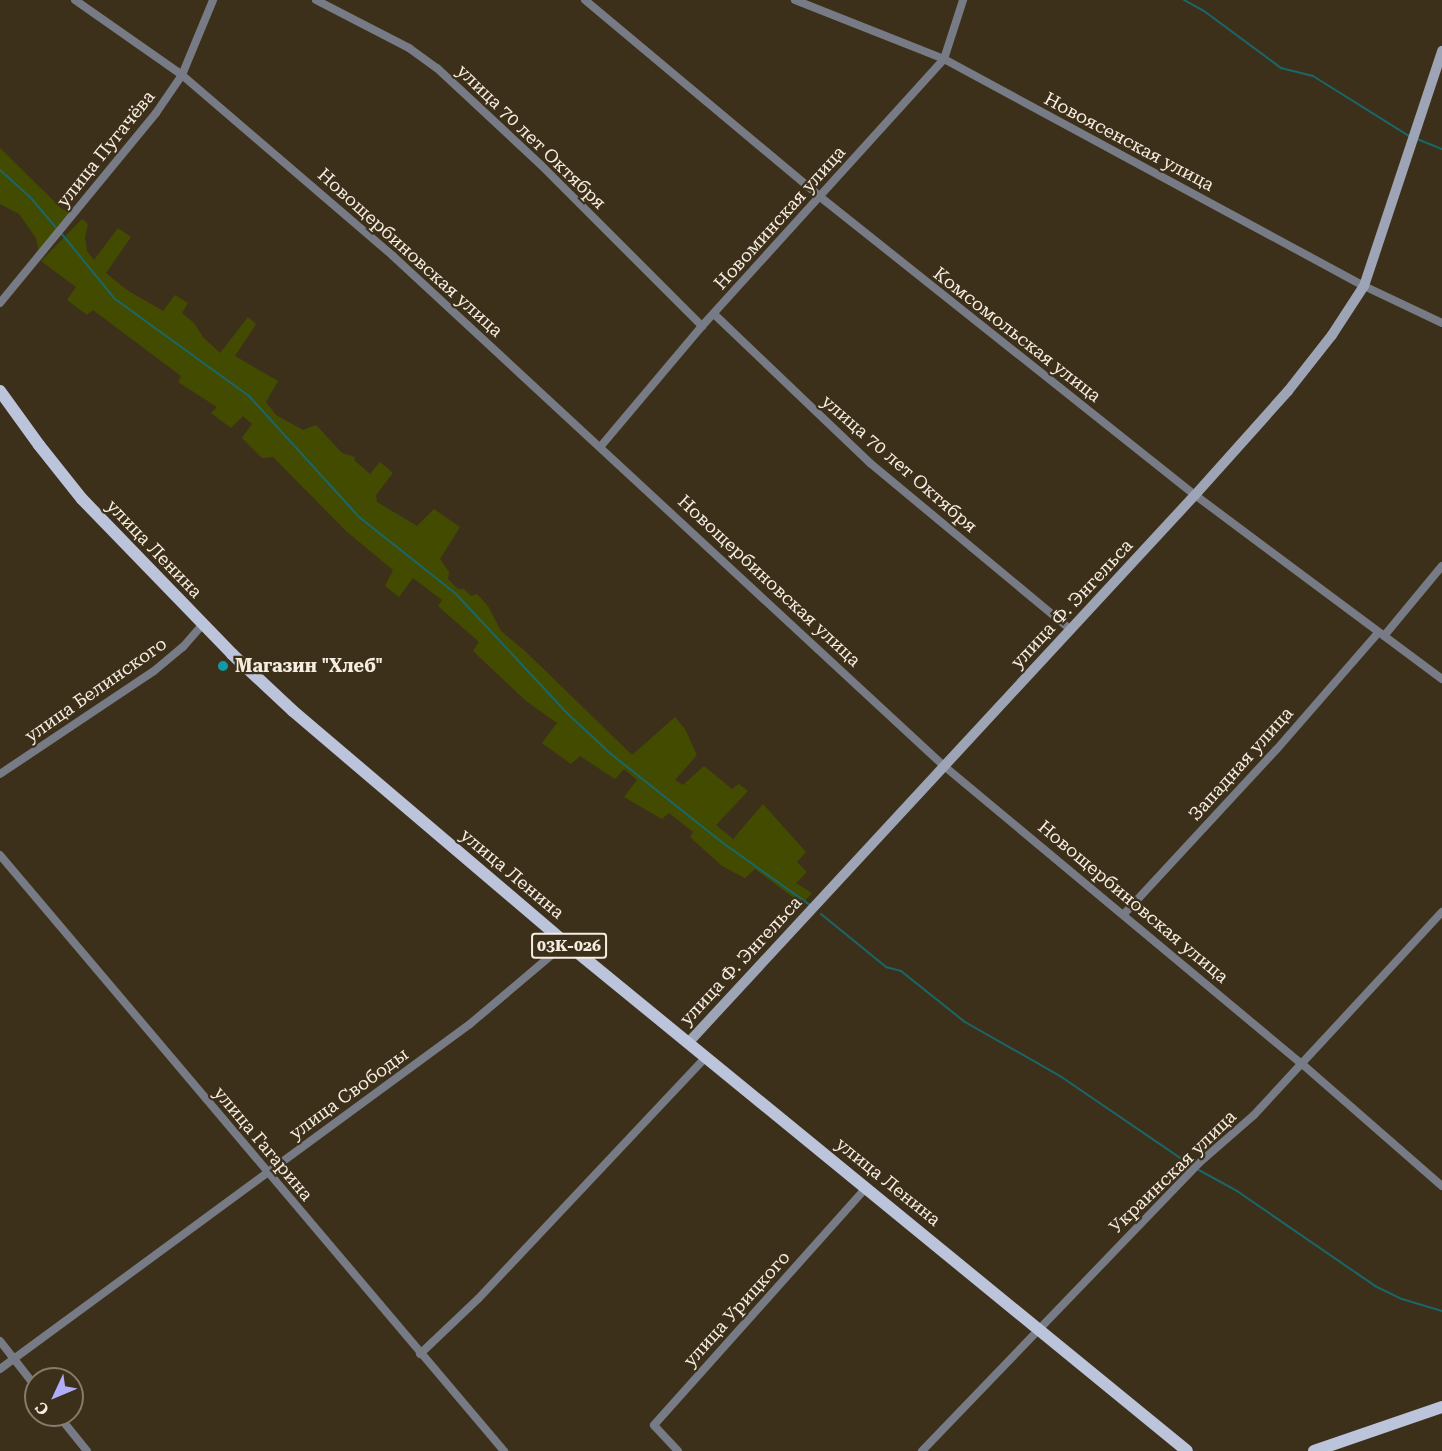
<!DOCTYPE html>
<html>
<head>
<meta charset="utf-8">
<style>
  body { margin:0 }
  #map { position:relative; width:1442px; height:1451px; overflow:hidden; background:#3d301b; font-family:"Roboto Serif",serif }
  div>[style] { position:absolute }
  .green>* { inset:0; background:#434b00 }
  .stream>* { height:2px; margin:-1px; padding:0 1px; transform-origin:1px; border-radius:1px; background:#196769 }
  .street>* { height:8px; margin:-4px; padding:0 4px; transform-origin:4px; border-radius:4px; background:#777b86 }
  .secondary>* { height:10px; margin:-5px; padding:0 5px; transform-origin:5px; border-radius:5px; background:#9da4b5 }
  .primary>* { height:12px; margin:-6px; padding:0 6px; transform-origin:6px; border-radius:6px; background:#bbc4da }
  .dots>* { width:16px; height:16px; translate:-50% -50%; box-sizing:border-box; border:3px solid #3d301b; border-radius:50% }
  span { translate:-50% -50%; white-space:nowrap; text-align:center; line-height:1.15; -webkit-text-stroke:4.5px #3d301b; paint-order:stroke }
  .shield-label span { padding:2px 4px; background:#3d301b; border:2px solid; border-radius:4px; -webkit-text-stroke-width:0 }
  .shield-label { font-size:16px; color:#f6ede1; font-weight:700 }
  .street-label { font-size:18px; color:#f6ede1 }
  .poi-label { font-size:18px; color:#f6ede1; font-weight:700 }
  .left { translate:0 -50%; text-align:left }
  .north { position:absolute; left:24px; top:1367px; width:60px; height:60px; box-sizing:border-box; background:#3d301b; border:2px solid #877c6a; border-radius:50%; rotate:226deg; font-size:16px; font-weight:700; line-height:24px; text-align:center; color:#f6ede1 }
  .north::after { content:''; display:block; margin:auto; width:21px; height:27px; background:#b0aefa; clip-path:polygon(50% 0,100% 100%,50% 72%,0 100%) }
</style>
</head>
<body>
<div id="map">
  <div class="green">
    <div style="clip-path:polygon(0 148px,62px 209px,73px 213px,39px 253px,36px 238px,19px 214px,0 204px)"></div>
    <div style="clip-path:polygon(82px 219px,88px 224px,85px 237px,87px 251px,94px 260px,118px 228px,131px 237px,106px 273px,127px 290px,163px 311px,175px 295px,188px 303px,182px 313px,194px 323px,203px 337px,220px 353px,248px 317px,256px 324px,235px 356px,278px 381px,266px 402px,276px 415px,303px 430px,316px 425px,342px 453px,355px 457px,354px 460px,370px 474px,380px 462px,393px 473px,376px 495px,377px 502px,417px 526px,434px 509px,460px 527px,440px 559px,449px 572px,448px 579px,458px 589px,464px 589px,471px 596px,477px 594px,488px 606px,501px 631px,525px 651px,632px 755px,675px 717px,685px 729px,697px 755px,675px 780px,683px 785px,704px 766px,732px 789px,739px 784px,748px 791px,716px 825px,733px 839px,763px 804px,806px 852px,797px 862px,807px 872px,796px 883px,812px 893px,802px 904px,755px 869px,745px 878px,722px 866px,690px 837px,693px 832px,669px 813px,662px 819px,624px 797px,637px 780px,624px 769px,615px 779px,580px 756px,571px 764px,542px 743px,557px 723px,526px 701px,473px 651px,479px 642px,438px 606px,442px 600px,413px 578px,399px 597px,385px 586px,393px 570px,346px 531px,273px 457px,262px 458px,242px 438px,252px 424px,243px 416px,231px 428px,211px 413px,217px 407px,178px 382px,181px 376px,93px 310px,87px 315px,67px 300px,76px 287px,41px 261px)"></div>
  </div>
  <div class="stream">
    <div style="left:1184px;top:0;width:23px;rotate:29deg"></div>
    <div style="left:1204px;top:11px;width:96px;rotate:36.5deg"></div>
    <div style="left:1281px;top:68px;width:33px;rotate:14deg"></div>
    <div style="left:1313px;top:76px;width:113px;rotate:32deg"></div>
    <div style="left:1417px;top:139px;width:27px;rotate:22deg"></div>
    <div style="left:0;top:170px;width:42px;rotate:42.1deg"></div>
    <div style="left:31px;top:198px;width:40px;rotate:50deg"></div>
    <div style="left:61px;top:233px;width:85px;rotate:50.7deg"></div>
    <div style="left:115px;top:299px;width:165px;rotate:35.9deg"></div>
    <div style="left:249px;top:396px;width:164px;rotate:47.7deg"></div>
    <div style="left:359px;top:517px;width:124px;rotate:38.4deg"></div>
    <div style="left:456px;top:594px;width:163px;rotate:47deg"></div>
    <div style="left:567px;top:713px;width:60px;rotate:43deg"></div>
    <div style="left:611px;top:754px;width:143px;rotate:38.5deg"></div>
    <div style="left:723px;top:843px;width:107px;rotate:35.5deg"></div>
    <div style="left:821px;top:914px;width:84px;rotate:39.2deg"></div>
    <div style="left:886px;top:967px;width:16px;rotate:15deg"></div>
    <div style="left:901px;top:971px;width:82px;rotate:38.6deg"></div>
    <div style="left:965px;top:1022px;width:109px;rotate:29.6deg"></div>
    <div style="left:1060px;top:1076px;width:160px;rotate:34.3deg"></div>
    <div style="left:1197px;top:1169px;width:46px;rotate:28.8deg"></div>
    <div style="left:1237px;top:1191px;width:168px;rotate:34.5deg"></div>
    <div style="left:1375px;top:1286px;width:30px;rotate:26deg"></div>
    <div style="left:1402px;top:1299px;width:42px;rotate:16.7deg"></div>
  </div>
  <div class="street">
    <div style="left:75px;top:0;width:131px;rotate:35deg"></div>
    <div style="left:182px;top:75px;width:278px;rotate:40.6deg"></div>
    <div style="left:393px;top:256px;width:751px;rotate:42.79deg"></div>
    <div style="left:944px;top:766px;width:464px;rotate:39.8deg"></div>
    <div style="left:1301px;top:1063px;width:187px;rotate:41.1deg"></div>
    <div style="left:316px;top:0;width:105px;rotate:27.3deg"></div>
    <div style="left:409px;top:48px;width:34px;rotate:36deg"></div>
    <div style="left:437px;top:68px;width:142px;rotate:43deg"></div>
    <div style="left:541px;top:165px;width:228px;rotate:45deg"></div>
    <div style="left:585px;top:0;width:305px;rotate:39.9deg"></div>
    <div style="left:819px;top:196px;width:480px;rotate:38.5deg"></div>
    <div style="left:1195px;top:495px;width:308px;rotate:36.7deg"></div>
    <div style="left:795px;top:0;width:160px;rotate:21.6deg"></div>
    <div style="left:944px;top:59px;width:477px;rotate:28.4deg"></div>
    <div style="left:1364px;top:286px;width:86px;rotate:25.4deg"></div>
    <div style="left:0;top:303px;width:246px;rotate:-50.6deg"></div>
    <div style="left:156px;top:113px;width:46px;rotate:-55.6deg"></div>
    <div style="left:182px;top:75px;width:81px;rotate:-67.5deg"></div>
    <div style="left:714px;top:314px;width:216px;rotate:43.7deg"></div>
    <div style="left:870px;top:463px;width:261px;rotate:39.7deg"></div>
    <div style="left:601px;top:446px;width:157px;rotate:-49.9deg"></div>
    <div style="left:702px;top:326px;width:360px;rotate:-47.8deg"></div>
    <div style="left:944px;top:59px;width:62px;rotate:-72.1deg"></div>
    <div style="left:1384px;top:636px;width:91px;rotate:-50.4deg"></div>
    <div style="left:0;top:774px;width:185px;rotate:-33.8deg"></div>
    <div style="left:154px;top:671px;width:38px;rotate:-40deg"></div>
    <div style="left:183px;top:647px;width:30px;rotate:-49deg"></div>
    <div style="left:0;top:855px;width:781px;rotate:49.78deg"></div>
    <div style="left:1124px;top:914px;width:225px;rotate:-47.2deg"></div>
    <div style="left:1277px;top:749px;width:154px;rotate:-49deg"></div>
    <div style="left:0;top:1341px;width:58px;rotate:52deg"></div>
    <div style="left:420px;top:1354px;width:80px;rotate:-43.5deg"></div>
    <div style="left:478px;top:1299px;width:331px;rotate:-46.7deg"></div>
    <div style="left:0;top:1369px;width:583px;rotate:-36.28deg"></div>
    <div style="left:470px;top:1024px;width:126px;rotate:-40.2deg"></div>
    <div style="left:58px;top:1415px;width:46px;rotate:51.1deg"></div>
    <div style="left:678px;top:1451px;width:35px;rotate:-133deg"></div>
    <div style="left:654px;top:1425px;width:319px;rotate:-48.2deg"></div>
    <div style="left:922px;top:1451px;width:400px;rotate:-46.1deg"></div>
    <div style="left:1199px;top:1163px;width:73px;rotate:-41.1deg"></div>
    <div style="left:1254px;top:1115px;width:277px;rotate:-47.2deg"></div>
  </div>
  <div class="secondary">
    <div style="left:688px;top:1043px;width:747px;rotate:-47.23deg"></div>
    <div style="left:1195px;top:495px;width:140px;rotate:-48.2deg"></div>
    <div style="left:1288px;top:391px;width:71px;rotate:-51.8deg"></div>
    <div style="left:1332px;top:335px;width:59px;rotate:-56.9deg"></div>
    <div style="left:1364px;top:286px;width:248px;rotate:-71.6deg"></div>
  </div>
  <div class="primary">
    <div style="left:0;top:391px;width:67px;rotate:54.2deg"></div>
    <div style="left:39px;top:445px;width:69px;rotate:51.5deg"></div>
    <div style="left:82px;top:499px;width:216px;rotate:45.9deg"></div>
    <div style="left:232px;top:654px;width:83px;rotate:43.1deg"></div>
    <div style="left:293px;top:711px;width:358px;rotate:40.4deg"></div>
    <div style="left:566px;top:943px;width:802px;rotate:39.28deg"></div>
    <div style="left:1314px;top:1451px;width:135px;rotate:-19deg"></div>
  </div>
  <div class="dots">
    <div style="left:223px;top:666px;background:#0f9aa8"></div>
  </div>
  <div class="shield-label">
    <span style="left:569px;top:946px">03К-026</span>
  </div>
  <div class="street-label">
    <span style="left:531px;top:137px;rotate:44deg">улица 70 лет Октября</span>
    <span style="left:1129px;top:142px;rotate:28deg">Новоясенская улица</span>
    <span style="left:106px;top:149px;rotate:-51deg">улица Пугачёва</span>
    <span style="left:780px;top:218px;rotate:-48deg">Новоминская улица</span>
    <span style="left:410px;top:253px;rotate:42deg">Новощербиновская улица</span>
    <span style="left:1017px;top:335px;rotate:38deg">Комсомольская улица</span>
    <span style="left:899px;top:464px;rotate:41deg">улица 70 лет Октября</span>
    <span style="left:154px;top:549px;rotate:46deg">улица Ленина</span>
    <span style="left:769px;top:581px;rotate:43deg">Новощербиновская улица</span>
    <span style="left:1072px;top:604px;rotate:-47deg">улица Ф. Энгельса</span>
    <span style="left:96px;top:690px;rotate:-35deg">улица Белинского</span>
    <span style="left:1241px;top:764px;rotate:-48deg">Западная улица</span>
    <span style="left:512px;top:874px;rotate:40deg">улица Ленина</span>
    <span style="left:1133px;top:902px;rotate:40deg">Новощербиновская улица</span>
    <span style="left:741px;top:961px;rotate:-47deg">улица Ф. Энгельса</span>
    <span style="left:349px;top:1094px;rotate:-36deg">улица Свободы</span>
    <span style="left:263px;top:1144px;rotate:50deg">улица Гагарина</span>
    <span style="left:1173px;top:1172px;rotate:-44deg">Украинская улица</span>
    <span style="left:888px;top:1182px;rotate:39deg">улица Ленина</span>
    <span style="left:737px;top:1309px;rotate:-48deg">улица Урицкого</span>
  </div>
  <div class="poi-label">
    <span class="left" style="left:235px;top:666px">Магазин "Хлеб"</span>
  </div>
  <div class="north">С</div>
</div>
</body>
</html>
